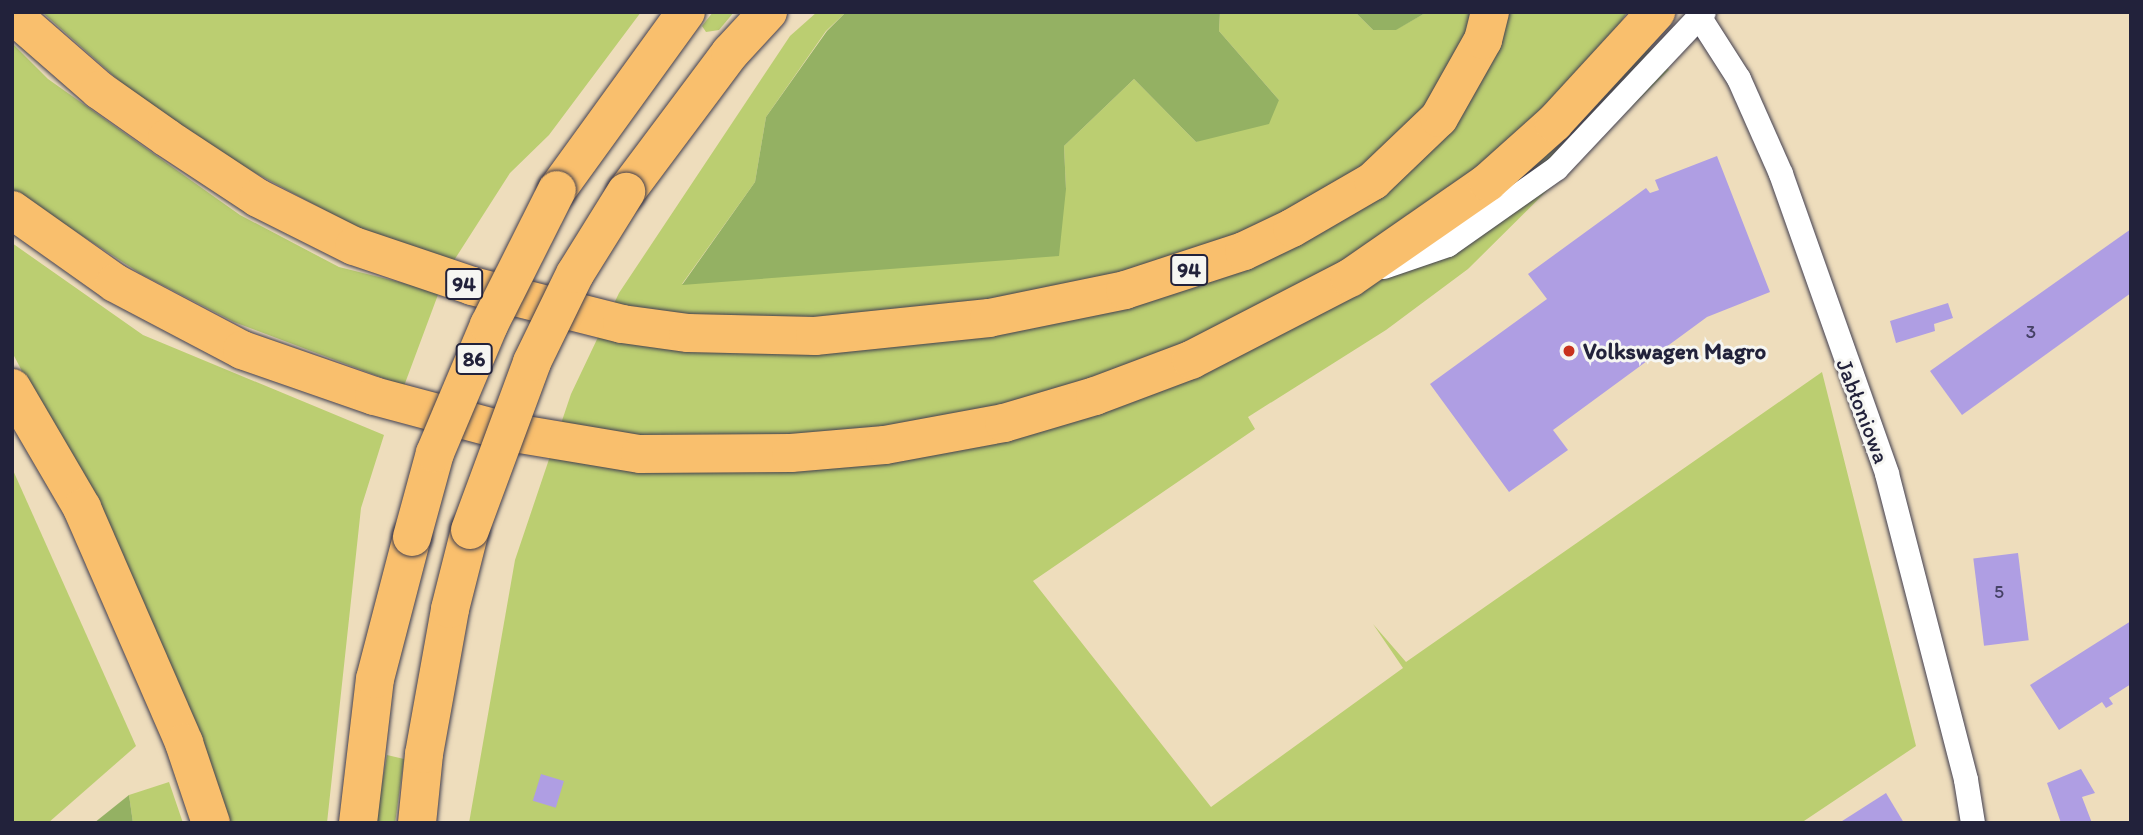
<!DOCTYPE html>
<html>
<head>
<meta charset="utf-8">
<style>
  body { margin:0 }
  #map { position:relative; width:2143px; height:835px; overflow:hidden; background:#eeddbc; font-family:Itim,sans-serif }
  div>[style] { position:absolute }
  .green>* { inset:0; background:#bbce71 }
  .forest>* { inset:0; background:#94b163 }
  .building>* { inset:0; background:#af9ee3; transform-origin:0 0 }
  .roads { filter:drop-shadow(0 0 2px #413e4e) drop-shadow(0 0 2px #413e4e) }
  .minor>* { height:24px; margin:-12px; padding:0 12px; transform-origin:12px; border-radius:12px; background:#fff }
  .primary>* { height:38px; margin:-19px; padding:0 19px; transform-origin:19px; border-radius:19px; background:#f9bf6d }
  .bridges { filter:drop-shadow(0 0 2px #413e4e) drop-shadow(0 0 2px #413e4e) }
  .primary-bridge>* { height:38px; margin:-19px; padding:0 19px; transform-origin:19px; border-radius:19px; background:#f9bf6d }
  .dots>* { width:19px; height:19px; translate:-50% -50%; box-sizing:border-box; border:4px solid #f6f6f2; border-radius:50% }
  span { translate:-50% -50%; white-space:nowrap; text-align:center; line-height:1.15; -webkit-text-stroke:6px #f6f6f2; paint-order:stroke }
  .number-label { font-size:19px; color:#454165 }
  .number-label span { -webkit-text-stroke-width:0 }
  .shield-label span { padding:2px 5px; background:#f6f6f2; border:2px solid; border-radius:5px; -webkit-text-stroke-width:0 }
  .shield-label { font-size:21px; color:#22223b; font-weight:700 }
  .poi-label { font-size:23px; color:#22223b; font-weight:700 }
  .left { translate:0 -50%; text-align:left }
  .street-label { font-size:23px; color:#22223b }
  .frame { position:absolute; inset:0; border:14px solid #22223b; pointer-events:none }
</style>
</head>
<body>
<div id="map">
  <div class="green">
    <div style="clip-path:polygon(42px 12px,641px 12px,549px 135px,510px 173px,453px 262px,360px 229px,233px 161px,133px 93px)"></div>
    <div style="clip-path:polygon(713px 12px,734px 12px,719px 30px,706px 32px,702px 26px)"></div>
    <div style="clip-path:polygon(817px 12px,846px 12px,826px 31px,766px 117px,755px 182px,682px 284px,1066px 189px,1064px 146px,1134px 79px,1196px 142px,1279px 100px,1219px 31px,1220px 12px,1355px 12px,1373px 30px,1395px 30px,1427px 12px,1627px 12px,1622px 20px,1669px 70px,1468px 269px,1386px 330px,1248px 417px,1255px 429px,1033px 581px,1211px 807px,1403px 668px,1373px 624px,1406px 662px,1822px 372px,1916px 746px,1801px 823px,469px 823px,515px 560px,571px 394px,619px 293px,790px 36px)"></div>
    <div style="clip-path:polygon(12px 43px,48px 79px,240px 215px,339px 267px,439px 292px,404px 386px,234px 322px,141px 274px,12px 190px)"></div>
    <div style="clip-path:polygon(12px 243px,143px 335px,384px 435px,361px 508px,327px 823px,222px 823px,86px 494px,12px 352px)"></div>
    <div style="clip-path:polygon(12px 468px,136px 746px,48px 823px,12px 823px)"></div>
    <div style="clip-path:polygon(387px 755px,404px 759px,395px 823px,375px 823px)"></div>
    <div style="clip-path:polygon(169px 782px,183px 823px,133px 823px,129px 795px)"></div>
  </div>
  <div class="forest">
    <div style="clip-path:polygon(846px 12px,1220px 12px,1219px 31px,1279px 100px,1269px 124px,1196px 142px,1134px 79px,1064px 146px,1066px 189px,1059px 256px,682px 285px,755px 182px,766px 117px,827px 31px)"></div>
    <div style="clip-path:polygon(1355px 12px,1427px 12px,1396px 30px,1373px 30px)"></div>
    <div style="clip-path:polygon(129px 795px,133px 823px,94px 823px)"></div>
  </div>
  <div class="building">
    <div style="clip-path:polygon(1717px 156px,1770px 292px,1707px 317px,1553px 430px,1568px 450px,1509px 492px,1430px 384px,1547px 299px,1528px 274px,1646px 188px,1650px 193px,1659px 190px,1655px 180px)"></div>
    <div style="clip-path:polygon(2131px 229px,2131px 293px,1962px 415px,1930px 371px)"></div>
    <div style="clip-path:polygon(1948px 303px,1953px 318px,1934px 324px,1935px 331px,1896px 343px,1890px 321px)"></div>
    <div style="left:2018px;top:553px;width:88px;height:45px;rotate:83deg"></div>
    <div style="clip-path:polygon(2131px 621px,2131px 684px,2109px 698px,2113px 704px,2106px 708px,2102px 702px,2059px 730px,2030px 685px)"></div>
    <div style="clip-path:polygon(2081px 769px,2095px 793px,2082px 797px,2092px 823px,2061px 823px,2047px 783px)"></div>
    <div style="left:541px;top:774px;width:24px;height:28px;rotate:17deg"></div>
    <div style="clip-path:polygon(1886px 793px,1904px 823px,1839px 823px)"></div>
  </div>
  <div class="roads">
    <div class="minor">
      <div style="left:1700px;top:18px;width:72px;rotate:57.4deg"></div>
      <div style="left:1739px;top:79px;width:104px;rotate:66.1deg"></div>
      <div style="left:1781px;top:174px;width:318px;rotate:70.5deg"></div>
      <div style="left:1887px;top:474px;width:316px;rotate:75.5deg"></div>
      <div style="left:1966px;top:780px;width:44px;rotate:80.8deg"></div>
      <div style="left:1384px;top:267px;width:68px;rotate:-19deg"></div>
      <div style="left:1448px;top:245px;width:133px;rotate:-35.2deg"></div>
      <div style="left:1557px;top:168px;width:214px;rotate:-46.7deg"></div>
    </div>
    <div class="primary">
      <div style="left:12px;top:14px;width:116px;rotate:41.1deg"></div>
      <div style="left:99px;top:90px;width:83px;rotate:35.2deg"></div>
      <div style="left:167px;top:138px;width:109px;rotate:33.4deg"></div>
      <div style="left:258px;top:198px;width:107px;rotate:26.6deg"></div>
      <div style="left:354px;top:246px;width:125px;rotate:18.7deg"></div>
      <div style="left:472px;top:286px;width:155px;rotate:14.2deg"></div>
      <div style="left:622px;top:324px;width:67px;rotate:7.8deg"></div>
      <div style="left:688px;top:333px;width:127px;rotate:1.4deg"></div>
      <div style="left:815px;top:336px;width:175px;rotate:-5.9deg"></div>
      <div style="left:989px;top:318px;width:139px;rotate:-11.6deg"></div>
      <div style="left:1125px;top:290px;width:125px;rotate:-18.1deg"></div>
      <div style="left:1244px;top:251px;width:53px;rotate:-25.6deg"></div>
      <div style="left:1292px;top:228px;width:94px;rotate:-30.1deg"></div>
      <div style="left:1373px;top:181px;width:91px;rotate:-43.7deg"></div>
      <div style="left:1439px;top:118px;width:90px;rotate:-60.6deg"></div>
      <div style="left:1483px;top:40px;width:29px;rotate:-76deg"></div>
      <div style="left:557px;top:190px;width:220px;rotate:-54.1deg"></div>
      <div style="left:626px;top:192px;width:174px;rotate:-53.2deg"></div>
      <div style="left:730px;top:53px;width:56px;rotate:-47.2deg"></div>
      <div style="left:12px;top:210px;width:126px;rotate:35.3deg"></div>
      <div style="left:115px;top:283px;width:144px;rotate:27.8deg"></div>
      <div style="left:242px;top:350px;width:140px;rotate:19.2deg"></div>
      <div style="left:374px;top:396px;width:139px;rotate:15deg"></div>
      <div style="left:508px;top:432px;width:134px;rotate:9.5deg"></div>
      <div style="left:640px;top:454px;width:151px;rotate:-0.4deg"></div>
      <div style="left:791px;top:453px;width:94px;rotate:-4.9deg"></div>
      <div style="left:885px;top:445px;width:121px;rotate:-10.5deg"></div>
      <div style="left:1004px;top:423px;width:95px;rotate:-16.5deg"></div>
      <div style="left:1095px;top:396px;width:103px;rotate:-20.6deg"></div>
      <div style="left:1191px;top:360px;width:179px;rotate:-27.3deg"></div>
      <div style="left:1350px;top:278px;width:168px;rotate:-34.8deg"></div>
      <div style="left:1488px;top:182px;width:89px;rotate:-41.8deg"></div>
      <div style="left:1554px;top:123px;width:151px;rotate:-47.4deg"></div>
      <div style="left:12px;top:388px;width:139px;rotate:59.7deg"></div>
      <div style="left:82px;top:508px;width:256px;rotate:66.5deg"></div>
      <div style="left:184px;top:743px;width:84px;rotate:71.4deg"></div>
      <div style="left:358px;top:823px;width:145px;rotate:-83.3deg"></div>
      <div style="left:375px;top:679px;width:147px;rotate:-75.4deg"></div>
      <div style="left:417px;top:823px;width:69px;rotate:-84.2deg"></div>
      <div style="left:424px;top:754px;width:147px;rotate:-79.8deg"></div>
      <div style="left:450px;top:609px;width:81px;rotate:-75.8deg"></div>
    </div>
  </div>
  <div class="bridges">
    <div class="primary-bridge">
      <div style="left:470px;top:530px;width:179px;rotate:-69.7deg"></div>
      <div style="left:532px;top:362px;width:98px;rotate:-64deg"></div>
      <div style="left:575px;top:274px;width:97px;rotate:-58.1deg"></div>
      <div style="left:412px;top:537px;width:87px;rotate:-74.7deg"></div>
      <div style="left:435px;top:453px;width:139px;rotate:-67.1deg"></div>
      <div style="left:489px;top:325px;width:151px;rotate:-63.3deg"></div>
    </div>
  </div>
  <div class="dots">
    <div style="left:1569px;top:351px;background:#c8321e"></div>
  </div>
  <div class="number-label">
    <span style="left:2031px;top:332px">3</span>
    <span style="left:1999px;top:592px">5</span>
  </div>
  <div class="shield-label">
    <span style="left:1189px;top:270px">94</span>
    <span style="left:464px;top:284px">94</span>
    <span style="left:474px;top:359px">86</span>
  </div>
  <div class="poi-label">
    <span class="left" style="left:1583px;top:351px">Volkswagen Magro</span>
  </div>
  <div class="street-label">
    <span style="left:1863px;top:411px;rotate:69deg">Jabłoniowa</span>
  </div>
  <div class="frame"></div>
</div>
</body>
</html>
